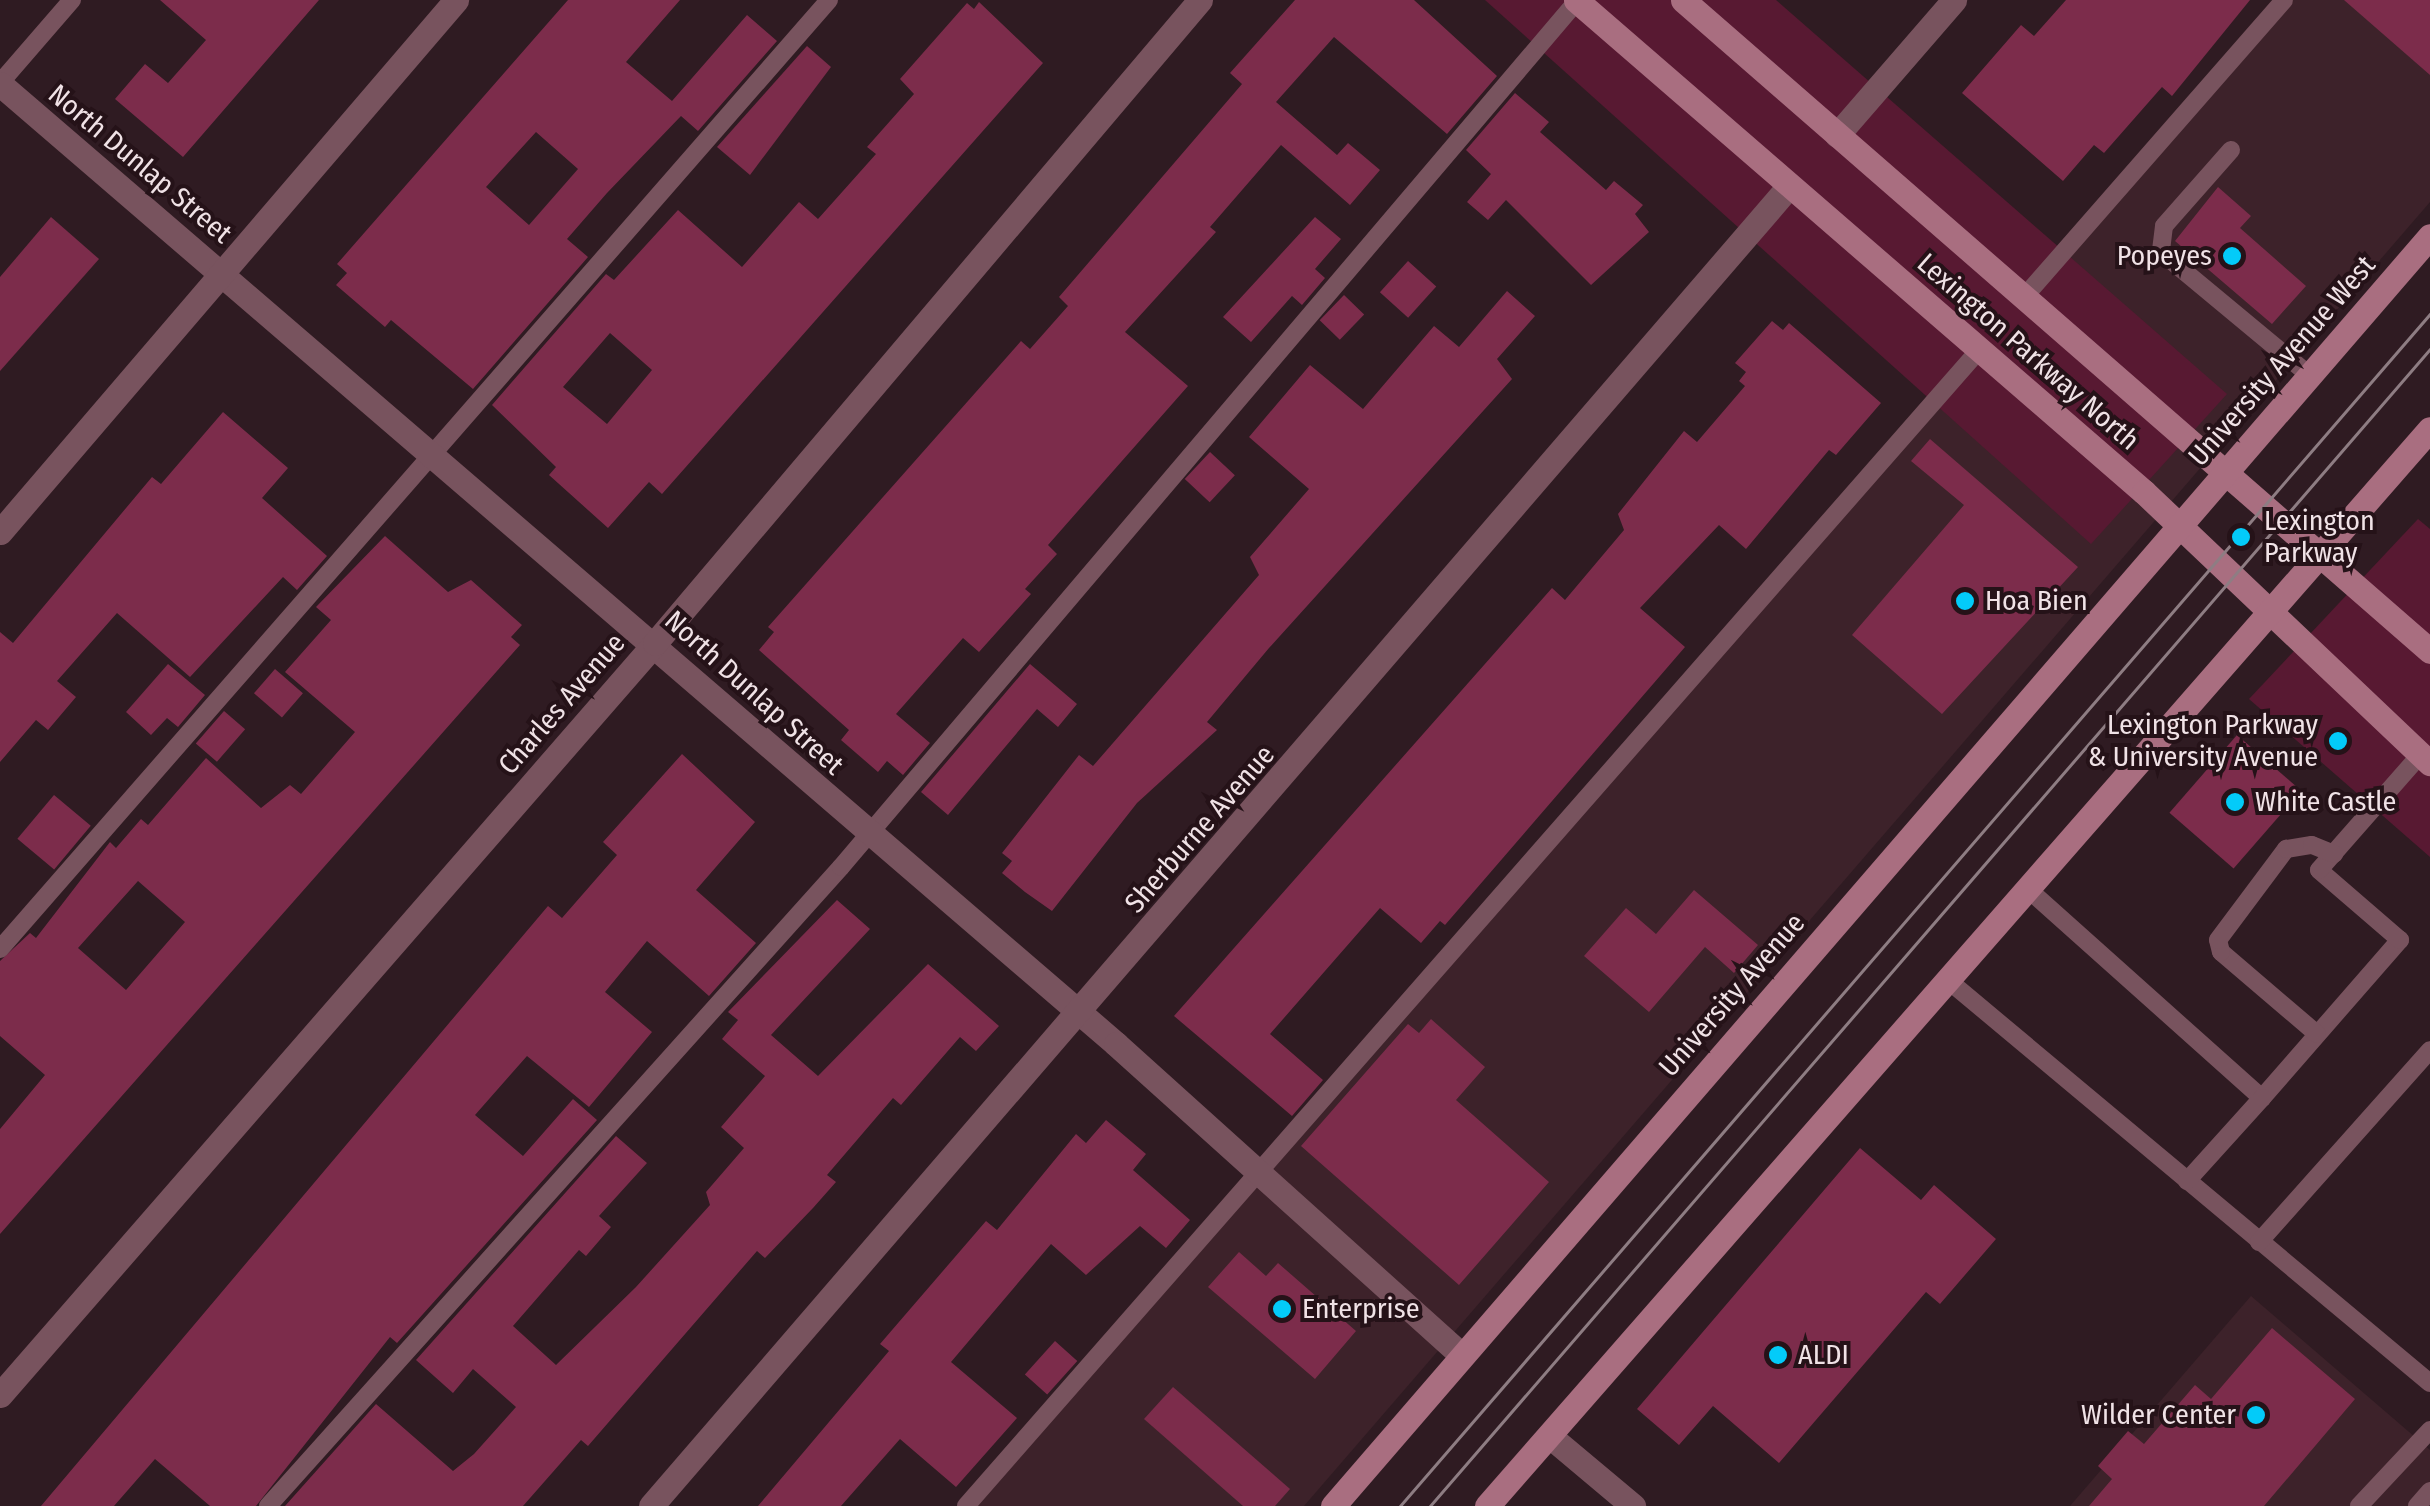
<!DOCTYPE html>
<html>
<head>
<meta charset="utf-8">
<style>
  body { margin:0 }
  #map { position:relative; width:2430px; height:1506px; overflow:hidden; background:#2f1b22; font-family:"Fira Sans Condensed",sans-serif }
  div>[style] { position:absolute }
  .built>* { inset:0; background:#3d222a }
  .green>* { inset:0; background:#581932 }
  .building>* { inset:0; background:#7c2c4b; transform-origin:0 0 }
  .lane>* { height:18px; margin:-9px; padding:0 9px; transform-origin:9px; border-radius:9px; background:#78535e }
  .street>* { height:25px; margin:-12.5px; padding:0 12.5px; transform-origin:12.5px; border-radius:12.5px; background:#78535e }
  .secondary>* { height:25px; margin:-12.5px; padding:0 12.5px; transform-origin:12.5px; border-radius:12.5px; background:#a96e80 }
  .tram>* { height:2.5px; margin:-1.25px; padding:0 1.25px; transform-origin:1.25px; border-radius:1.25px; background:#8e7d83 }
  .dots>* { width:28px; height:28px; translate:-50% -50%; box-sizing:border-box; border:5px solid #251218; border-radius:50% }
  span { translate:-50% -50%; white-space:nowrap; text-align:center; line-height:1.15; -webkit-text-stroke:8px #251218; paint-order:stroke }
  .street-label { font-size:28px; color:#f0e2e6 }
  .poi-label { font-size:28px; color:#f0e2e6 }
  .right { translate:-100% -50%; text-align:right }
  .left { translate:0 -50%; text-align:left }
</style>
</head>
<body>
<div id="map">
  <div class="built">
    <div style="clip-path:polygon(2289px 0,2430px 0,2430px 202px,1304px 1506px,966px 1506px)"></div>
    <div style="clip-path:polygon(2251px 1296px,2430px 1450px,2430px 1506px,2070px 1506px)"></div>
  </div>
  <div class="green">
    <div style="clip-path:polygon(1485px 0,1776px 0,2227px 394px,2091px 544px)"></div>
    <div style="clip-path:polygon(2418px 519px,2430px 529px,2430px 857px,2249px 699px)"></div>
  </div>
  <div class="building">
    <div style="clip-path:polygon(160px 0,319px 0,183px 157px,115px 99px,145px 64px,168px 83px,206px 40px)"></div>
    <div style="clip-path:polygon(evenodd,568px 0,680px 0,626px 62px,672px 101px,747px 15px,777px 41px,698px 131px,681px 116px,607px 193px,567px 239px,588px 257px,473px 389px,391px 320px,385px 327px,336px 285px,347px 273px,337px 264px,568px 0,536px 132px,578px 169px,529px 225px,486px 187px,536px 132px)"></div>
    <div style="clip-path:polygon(1295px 0,1414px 0,1497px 76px,1447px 134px,1334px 37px,1276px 102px,1337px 155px,1348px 143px,1380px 170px,1350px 205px,1281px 145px,1210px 227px,1216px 232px,1125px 332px,1188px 386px,1048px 545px,1057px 554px,1025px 589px,1031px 594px,979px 652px,963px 638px,896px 714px,930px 743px,903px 775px,887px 761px,878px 772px,841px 740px,849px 730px,759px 650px,774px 632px,768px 627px,1021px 341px,1030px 349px,1068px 306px,1059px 297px,1242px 84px,1230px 73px)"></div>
    <div style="clip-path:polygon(2066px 0,2250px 0,2172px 96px,2162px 87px,2104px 153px,2094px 145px,2063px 181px,1962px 93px,2021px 25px,2034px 36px)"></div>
    <div style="clip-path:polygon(2344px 0,2430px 0,2430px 75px)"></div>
    <div style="clip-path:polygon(evenodd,979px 2px,1043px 63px,662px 494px,649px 482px,608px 528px,549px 475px,556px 467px,492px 405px,606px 274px,614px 280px,678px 210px,742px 267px,799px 202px,818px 219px,876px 154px,867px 147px,914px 94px,900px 79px,967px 3px,974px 9px,979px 2px,610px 333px,652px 370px,607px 424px,563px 387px,610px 333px)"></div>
    <div style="clip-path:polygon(807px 46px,831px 67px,750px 175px,717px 147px)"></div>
    <div style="clip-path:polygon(1515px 93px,1549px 122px,1540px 132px,1606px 190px,1614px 181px,1643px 205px,1635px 214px,1649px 232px,1591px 285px,1506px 200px,1488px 220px,1467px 202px,1491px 174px,1466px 150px)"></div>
    <div style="clip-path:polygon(2218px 187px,2251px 216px,2240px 228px,2306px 286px,2272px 324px,2175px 241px)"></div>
    <div style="clip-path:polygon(51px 217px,99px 259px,0 371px,0 277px)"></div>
    <div style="clip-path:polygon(1315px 217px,1341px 239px,1315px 269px,1325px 278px,1302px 305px,1292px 296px,1251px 342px,1223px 317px)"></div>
    <div style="left:1408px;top:261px;width:38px;height:42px;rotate:42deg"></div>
    <div style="clip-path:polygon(1507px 291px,1535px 316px,1497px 359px,1512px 379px,1269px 648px,1207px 722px,1217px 730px,1137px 803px,1052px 911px,1025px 892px,1002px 873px,1012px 861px,1002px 853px,1079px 755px,1093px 766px,1259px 575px,1250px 557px,1309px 489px,1249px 437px,1310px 365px,1363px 409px,1434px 326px,1459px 347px)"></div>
    <div style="left:1344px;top:295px;width:28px;height:35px;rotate:44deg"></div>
    <div style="clip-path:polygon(1772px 321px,1783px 330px,1789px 323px,1881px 403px,1836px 455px,1829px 450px,1746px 549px,1719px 525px,1640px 608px,1685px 647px,1445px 925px,1440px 921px,1421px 943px,1380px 908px,1270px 1034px,1323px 1080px,1292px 1116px,1174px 1016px,1552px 588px,1565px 600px,1624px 530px,1618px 514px,1684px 431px,1697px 442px,1745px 386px,1739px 381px,1746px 372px,1735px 363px)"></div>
    <div style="clip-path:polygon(223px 412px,288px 468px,262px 498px,327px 556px,297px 590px,283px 577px,190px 677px,117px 613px,57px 681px,76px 697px,48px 730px,36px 720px,0 762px,0 632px,13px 643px,152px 477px,161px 484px)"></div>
    <div style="clip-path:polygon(1930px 439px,2078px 567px,1942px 714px,1852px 635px,1964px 505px,1911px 461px)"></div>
    <div style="left:1210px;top:452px;width:34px;height:37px;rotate:43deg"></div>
    <div style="clip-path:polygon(evenodd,385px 536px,448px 592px,471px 580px,522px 625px,511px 637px,520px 645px,0 1234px,0 1129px,45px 1075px,0 1036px,0 961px,30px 933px,36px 938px,110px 842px,116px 848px,141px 819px,148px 825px,206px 758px,261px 808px,290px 785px,301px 794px,355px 732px,285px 672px,331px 620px,316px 607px,385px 536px,138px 881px,185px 922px,126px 990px,78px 948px,138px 881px)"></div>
    <div style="clip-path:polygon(168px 664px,205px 695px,178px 727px,167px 718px,151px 735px,126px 712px)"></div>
    <div style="clip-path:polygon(1030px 664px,1077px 704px,1058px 727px,1037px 709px,948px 815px,921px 792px)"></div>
    <div style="left:275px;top:669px;width:37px;height:32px;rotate:41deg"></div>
    <div style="left:224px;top:711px;width:28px;height:43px;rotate:41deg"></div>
    <div style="left:2237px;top:735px;width:85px;height:103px;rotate:41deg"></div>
    <div style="clip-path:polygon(682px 754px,755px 822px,696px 890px,756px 943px,709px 996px,647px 941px,605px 992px,652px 1032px,589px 1107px,527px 1056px,475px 1115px,523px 1156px,573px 1099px,597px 1120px,397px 1343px,390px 1337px,256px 1506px,210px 1506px,155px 1459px,114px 1506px,41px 1506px,548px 906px,562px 918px,617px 855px,603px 842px)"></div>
    <div style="left:54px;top:795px;width:48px;height:57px;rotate:40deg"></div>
    <div style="clip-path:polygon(1694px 890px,1758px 945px,1734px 973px,1705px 947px,1649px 1012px,1584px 956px,1626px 908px,1656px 934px)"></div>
    <div style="clip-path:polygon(837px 900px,870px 929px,771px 1035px,818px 1076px,928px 964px,999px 1026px,976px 1051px,960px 1037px,901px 1105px,893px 1098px,827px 1175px,836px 1182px,813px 1208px,765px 1258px,757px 1251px,588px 1446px,581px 1440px,523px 1506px,285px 1506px,376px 1404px,453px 1471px,474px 1454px,516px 1407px,473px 1369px,453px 1393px,416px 1360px,616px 1136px,647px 1163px,599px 1216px,611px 1227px,586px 1256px,579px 1250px,513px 1326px,556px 1365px,636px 1287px,710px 1205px,706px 1192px,744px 1148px,721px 1127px,765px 1076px,722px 1039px,738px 1020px,728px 1012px)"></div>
    <div style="clip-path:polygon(1431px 1019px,1485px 1067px,1456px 1100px,1549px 1182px,1459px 1285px,1301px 1146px,1408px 1024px,1419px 1033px)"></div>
    <div style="clip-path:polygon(1106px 1120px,1146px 1154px,1133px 1170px,1190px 1220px,1166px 1248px,1140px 1226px,1086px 1275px,1051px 1244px,951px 1362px,1017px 1418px,956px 1487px,900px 1439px,841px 1506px,758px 1506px,889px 1351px,880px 1344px,986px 1221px,997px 1230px,1076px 1134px,1086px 1143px)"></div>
    <div style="clip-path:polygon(1860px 1148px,1921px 1200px,1934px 1185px,1996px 1239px,1940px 1304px,1926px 1292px,1779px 1463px,1713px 1406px,1679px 1445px,1637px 1409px)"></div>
    <div style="clip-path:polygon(1239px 1252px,1266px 1276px,1278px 1263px,1356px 1331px,1315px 1379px,1208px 1287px)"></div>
    <div style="clip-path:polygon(2272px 1328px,2355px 1399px,2264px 1506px,2089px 1506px,2112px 1479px,2098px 1466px,2128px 1431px,2144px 1444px,2195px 1385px,2211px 1399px)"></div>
    <div style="left:1055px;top:1341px;width:30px;height:45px;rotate:42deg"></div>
    <div style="clip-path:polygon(1173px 1387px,1290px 1489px,1275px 1506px,1243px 1506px,1144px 1419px)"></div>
  </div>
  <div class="lane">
    <div style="left:0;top:83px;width:110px;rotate:-49.1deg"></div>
    <div style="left:2231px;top:150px;width:101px;rotate:131.4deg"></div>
    <div style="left:2164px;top:226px;width:26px;rotate:97deg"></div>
    <div style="left:2161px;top:252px;width:192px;rotate:39.7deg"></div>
    <div style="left:2025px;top:296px;width:393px;rotate:-48.8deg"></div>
    <div style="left:2028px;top:889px;width:314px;rotate:41.8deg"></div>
    <div style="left:2262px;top:1098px;width:210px;rotate:-48.9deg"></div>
    <div style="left:2400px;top:940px;width:107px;rotate:-139.2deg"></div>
    <div style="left:2319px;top:870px;width:154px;rotate:-48.7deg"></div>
    <div style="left:0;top:949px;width:1260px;rotate:-48.86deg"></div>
    <div style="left:1949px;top:981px;width:627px;rotate:39.89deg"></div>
    <div style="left:2317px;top:1034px;width:126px;rotate:-139.5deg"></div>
    <div style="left:2221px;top:952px;width:12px;rotate:-104deg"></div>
    <div style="left:2218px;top:940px;width:114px;rotate:-53.2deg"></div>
    <div style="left:2286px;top:849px;width:26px;rotate:-9deg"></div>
    <div style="left:2312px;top:845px;width:24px;rotate:22deg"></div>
    <div style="left:2187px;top:1181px;width:112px;rotate:-47.9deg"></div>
    <div style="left:2259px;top:1242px;width:257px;rotate:-48.3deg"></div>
    <div style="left:268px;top:1506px;width:858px;rotate:-48.12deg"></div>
    <div style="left:841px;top:867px;width:1137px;rotate:-49.64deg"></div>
    <div style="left:966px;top:1506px;width:1538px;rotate:-48.77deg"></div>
    <div style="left:2359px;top:1506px;width:104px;rotate:-46.9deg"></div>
    <div style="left:2417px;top:1506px;width:20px;rotate:-49deg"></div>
  </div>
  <div class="street">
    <div style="left:0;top:84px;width:1472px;rotate:40.7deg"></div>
    <div style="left:1116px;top:1044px;width:465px;rotate:42deg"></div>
    <div style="left:1837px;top:135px;width:179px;rotate:-49.1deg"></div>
    <div style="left:0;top:532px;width:701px;rotate:-49.4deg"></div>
    <div style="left:0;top:1395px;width:997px;rotate:-48.94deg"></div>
    <div style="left:655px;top:643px;width:843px;rotate:-49.72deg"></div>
    <div style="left:1552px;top:1438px;width:106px;rotate:40deg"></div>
    <div style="left:651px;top:1506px;width:1743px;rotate:-49.23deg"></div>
  </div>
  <div class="secondary">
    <div style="left:1576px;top:0;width:751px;rotate:40.9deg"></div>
    <div style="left:2144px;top:492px;width:394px;rotate:43.5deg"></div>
    <div style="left:1683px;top:0;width:991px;rotate:41.07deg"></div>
    <div style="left:1333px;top:1506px;width:1678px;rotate:-49.18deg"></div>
    <div style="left:1487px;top:1506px;width:1431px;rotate:-48.8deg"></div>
  </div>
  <div class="tram">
    <div style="left:1400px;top:1506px;width:1575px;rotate:-49.17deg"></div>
    <div style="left:1430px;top:1506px;width:1529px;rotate:-49.16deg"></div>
  </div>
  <div class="dots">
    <div style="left:2232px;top:256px;background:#03cbf9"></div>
    <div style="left:2241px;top:537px;background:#03cbf9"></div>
    <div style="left:1965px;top:601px;background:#03cbf9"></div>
    <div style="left:2338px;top:741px;background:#03cbf9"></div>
    <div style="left:2235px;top:802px;background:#03cbf9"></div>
    <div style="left:1282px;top:1309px;background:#03cbf9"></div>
    <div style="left:1778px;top:1355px;background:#03cbf9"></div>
    <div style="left:2256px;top:1415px;background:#03cbf9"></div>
  </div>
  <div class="street-label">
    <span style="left:140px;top:164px;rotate:40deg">North Dunlap Street</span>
    <span style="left:2028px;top:352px;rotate:41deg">Lexington Parkway North</span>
    <span style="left:2282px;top:361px;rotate:-49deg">University Avenue West</span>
    <span style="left:754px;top:693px;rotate:42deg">North Dunlap Street</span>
    <span style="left:562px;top:704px;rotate:-49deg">Charles Avenue</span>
    <span style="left:1200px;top:829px;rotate:-49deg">Sherburne Avenue</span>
    <span style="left:1732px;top:995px;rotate:-49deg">University Avenue</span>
  </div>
  <div class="poi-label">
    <span class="right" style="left:2212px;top:256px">Popeyes</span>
    <span class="left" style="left:2264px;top:537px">Lexington<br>Parkway</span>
    <span class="left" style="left:1985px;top:601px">Hoa Bien</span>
    <span class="right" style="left:2318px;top:741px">Lexington Parkway<br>&amp; University Avenue</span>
    <span class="left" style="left:2255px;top:802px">White Castle</span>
    <span class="left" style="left:1302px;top:1309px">Enterprise</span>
    <span class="left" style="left:1798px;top:1355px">ALDI</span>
    <span class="right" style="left:2236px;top:1415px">Wilder Center</span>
  </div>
</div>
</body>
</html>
